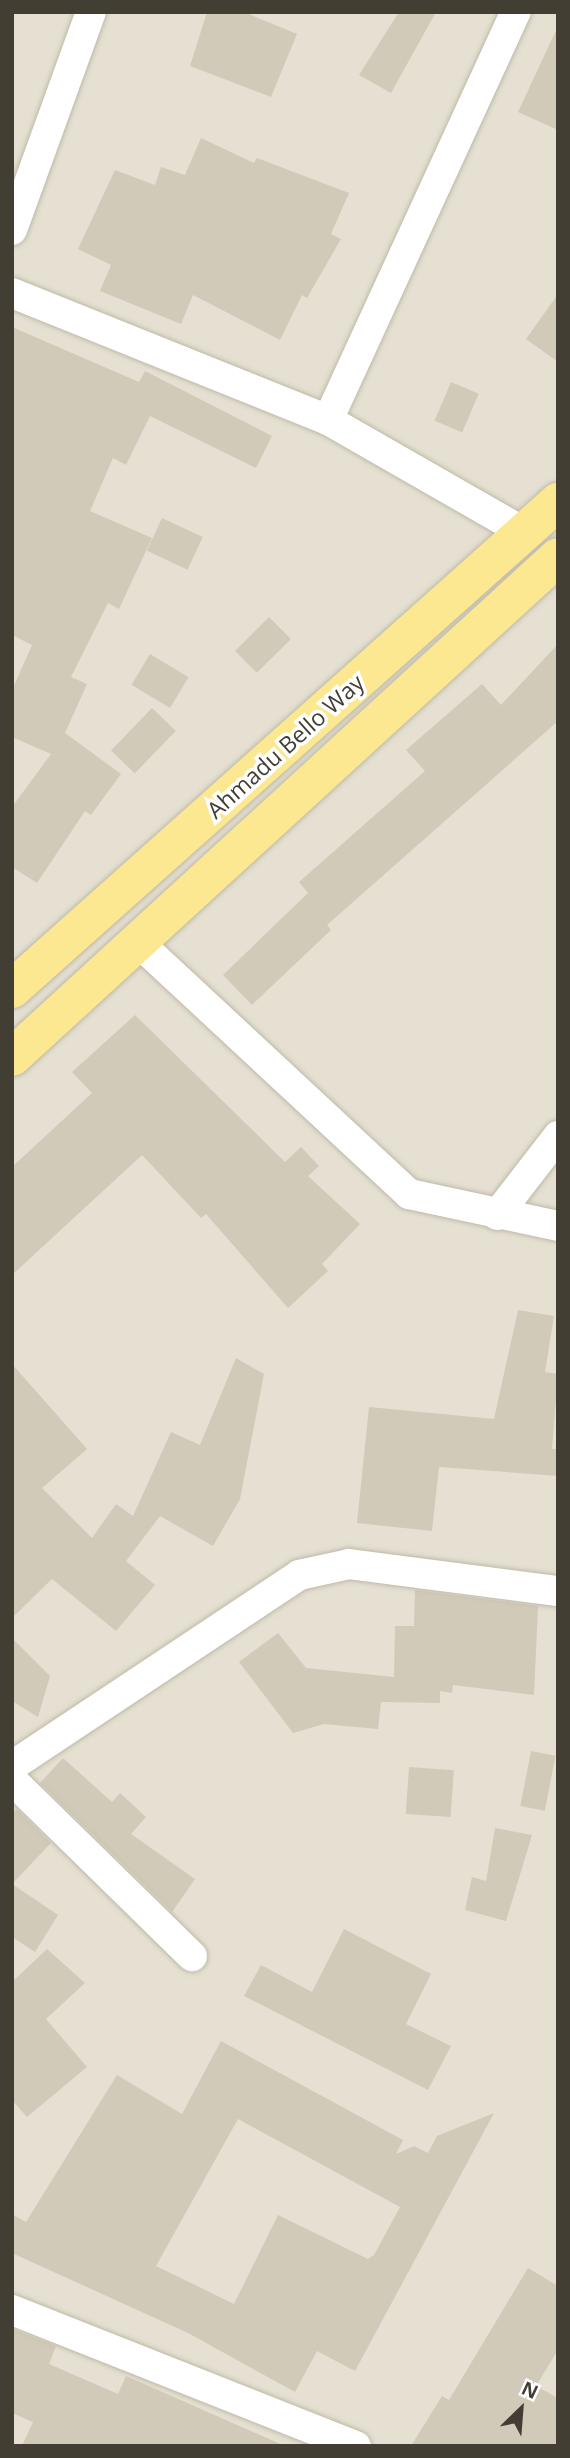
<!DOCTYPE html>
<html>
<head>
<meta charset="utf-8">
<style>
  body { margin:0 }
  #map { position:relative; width:570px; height:2458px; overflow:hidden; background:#f1eee2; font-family:"Open Sans",sans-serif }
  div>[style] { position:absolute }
  .residential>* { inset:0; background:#e5e0d1; transform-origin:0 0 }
  .building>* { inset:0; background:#d2cab8; transform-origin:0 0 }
  .roads { filter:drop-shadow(0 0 2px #bfb9a8) drop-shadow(0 0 2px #bfb9a8) }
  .street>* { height:30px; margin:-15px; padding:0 15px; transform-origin:15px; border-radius:15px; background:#fff }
  .primary>* { height:38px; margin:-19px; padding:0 19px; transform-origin:19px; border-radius:19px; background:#fbe891 }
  span { translate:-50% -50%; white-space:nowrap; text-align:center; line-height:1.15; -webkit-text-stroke:7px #fff; paint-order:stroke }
  .street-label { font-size:23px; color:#423e33 }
  .frame { position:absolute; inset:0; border:14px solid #423e33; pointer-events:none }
  .north { position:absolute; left:486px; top:2374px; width:70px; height:70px; -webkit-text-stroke:5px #fff; paint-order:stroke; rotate:25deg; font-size:19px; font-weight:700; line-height:28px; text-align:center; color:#423e33 }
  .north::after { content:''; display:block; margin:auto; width:24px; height:32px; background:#423e33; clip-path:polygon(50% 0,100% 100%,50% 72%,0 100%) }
</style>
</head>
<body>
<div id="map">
  <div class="residential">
    <div style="left:12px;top:12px;width:546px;height:2434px"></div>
  </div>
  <div class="building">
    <div style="clip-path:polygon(207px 12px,244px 12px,297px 34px,271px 97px,190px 66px)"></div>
    <div style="clip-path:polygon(399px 12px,436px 12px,391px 93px,359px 75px)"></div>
    <div style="clip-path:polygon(558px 26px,558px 130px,518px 112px)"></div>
    <div style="clip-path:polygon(201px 138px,254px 163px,257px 158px,349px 193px,331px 234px,341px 239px,307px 298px,302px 295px,280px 340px,193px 295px,181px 324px,100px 291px,111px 265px,78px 249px,115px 170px,155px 185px,161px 167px,185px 175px)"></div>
    <div style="clip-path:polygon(558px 294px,558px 362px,526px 339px)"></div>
    <div style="clip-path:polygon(12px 327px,139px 382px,145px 371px,272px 436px,256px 468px,150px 416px,126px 465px,113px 458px,90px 511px,152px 538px,119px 609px,108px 603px,71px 677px,87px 684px,65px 733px,121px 774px,91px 815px,85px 811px,37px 883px,12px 867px,12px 807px,51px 754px,12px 737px,12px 690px,32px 645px,12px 635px)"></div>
    <div style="left:451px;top:382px;width:30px;height:42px;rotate:23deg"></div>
    <div style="left:162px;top:518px;width:45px;height:36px;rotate:25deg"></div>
    <div style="left:269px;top:617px;width:31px;height:48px;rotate:45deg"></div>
    <div style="clip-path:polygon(558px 644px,558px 721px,327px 925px,331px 930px,252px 1005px,223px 975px,308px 893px,299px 882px,425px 771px,406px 750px,482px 684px,501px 705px)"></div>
    <div style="left:150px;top:654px;width:45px;height:36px;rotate:31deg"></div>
    <div style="left:152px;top:708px;width:33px;height:59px;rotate:44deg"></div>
    <div style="clip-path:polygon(135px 1015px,285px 1162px,301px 1147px,319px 1166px,308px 1176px,360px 1224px,322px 1264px,328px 1271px,288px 1308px,206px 1214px,201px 1218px,142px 1155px,12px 1275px,12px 1167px,92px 1093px,72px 1072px)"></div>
    <div style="clip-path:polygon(518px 1310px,554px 1316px,545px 1372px,558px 1374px,552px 1449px,558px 1449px,558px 1476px,439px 1467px,432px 1531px,357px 1523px,369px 1407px,494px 1419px)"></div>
    <div style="clip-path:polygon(236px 1358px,264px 1374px,240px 1499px,213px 1546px,160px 1516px,126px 1561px,155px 1585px,116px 1631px,52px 1579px,12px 1618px,12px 1364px,87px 1449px,42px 1488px,92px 1538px,116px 1504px,133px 1516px,171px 1432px,200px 1445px)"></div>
    <div style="clip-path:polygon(415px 1590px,538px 1606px,534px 1695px,453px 1685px,452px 1693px,440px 1691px,440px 1703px,381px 1702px,378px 1729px,324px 1724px,293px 1733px,239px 1662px,278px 1633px,306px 1668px,394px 1677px,395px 1626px,414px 1626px)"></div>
    <div style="clip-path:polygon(12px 1638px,50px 1676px,38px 1717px,12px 1701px)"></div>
    <div style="left:531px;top:1751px;width:25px;height:56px;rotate:11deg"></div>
    <div style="clip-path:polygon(63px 1758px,112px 1802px,120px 1793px,146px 1817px,131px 1834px,195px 1879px,172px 1912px,40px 1783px)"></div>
    <div style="left:409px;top:1767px;width:45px;height:47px;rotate:4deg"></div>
    <div style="clip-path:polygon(17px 1809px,51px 1843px,12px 1884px,58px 1915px,35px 1952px,12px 1937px,12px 1814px)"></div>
    <div style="clip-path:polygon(495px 1828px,532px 1835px,506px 1921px,465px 1910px,472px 1877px,486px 1881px)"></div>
    <div style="clip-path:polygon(344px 1929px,431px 1974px,406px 2024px,451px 2046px,428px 2090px,244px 1996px,261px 1965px,312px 1992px)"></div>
    <div style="clip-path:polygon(47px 1949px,85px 1983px,46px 2019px,87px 2067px,27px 2117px,12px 2100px,12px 1982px)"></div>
    <div style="clip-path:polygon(evenodd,221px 2041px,403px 2140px,396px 2154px,414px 2146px,428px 2153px,437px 2136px,494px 2113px,355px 2371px,317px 2351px,295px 2392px,188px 2333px,12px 2253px,12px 2214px,26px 2222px,117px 2075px,182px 2114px,221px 2041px,238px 2119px,400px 2207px,374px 2255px,368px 2259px,278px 2215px,234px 2304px,156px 2266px,238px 2119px)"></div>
    <div style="clip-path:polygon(528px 2268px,558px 2286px,558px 2350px,536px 2386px,558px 2398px,558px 2446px,411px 2446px,442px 2396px,449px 2400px)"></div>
    <div style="clip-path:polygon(12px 2329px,56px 2346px,49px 2364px,118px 2394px,126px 2376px,285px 2446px,22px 2446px,33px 2422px,12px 2413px)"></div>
  </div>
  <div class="roads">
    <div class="street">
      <div style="left:12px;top:230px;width:232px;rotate:-70.1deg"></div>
      <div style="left:12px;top:293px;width:341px;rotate:21.9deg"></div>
      <div style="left:328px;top:420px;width:227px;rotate:29.8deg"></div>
      <div style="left:328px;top:420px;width:449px;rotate:-65.3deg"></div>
      <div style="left:139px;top:943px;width:369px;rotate:42.9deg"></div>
      <div style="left:409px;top:1194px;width:152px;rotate:12.1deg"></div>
      <div style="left:497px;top:1215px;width:100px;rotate:-52.3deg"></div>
      <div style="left:12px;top:1766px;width:345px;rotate:-33.6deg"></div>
      <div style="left:299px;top:1575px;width:51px;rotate:-12.4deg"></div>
      <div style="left:349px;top:1564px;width:211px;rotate:7.4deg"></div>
      <div style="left:12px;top:1780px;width:252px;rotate:44.4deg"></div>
      <div style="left:12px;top:2310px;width:370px;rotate:21.6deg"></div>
    </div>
    <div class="primary">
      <div style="left:12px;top:989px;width:732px;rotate:-41.73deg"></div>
      <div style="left:12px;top:1057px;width:740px;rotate:-42.48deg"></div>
    </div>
  </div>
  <div class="street-label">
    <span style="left:285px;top:746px;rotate:-42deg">Ahmadu Bello Way</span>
  </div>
  <div class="frame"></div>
  <div class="north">N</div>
</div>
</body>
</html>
